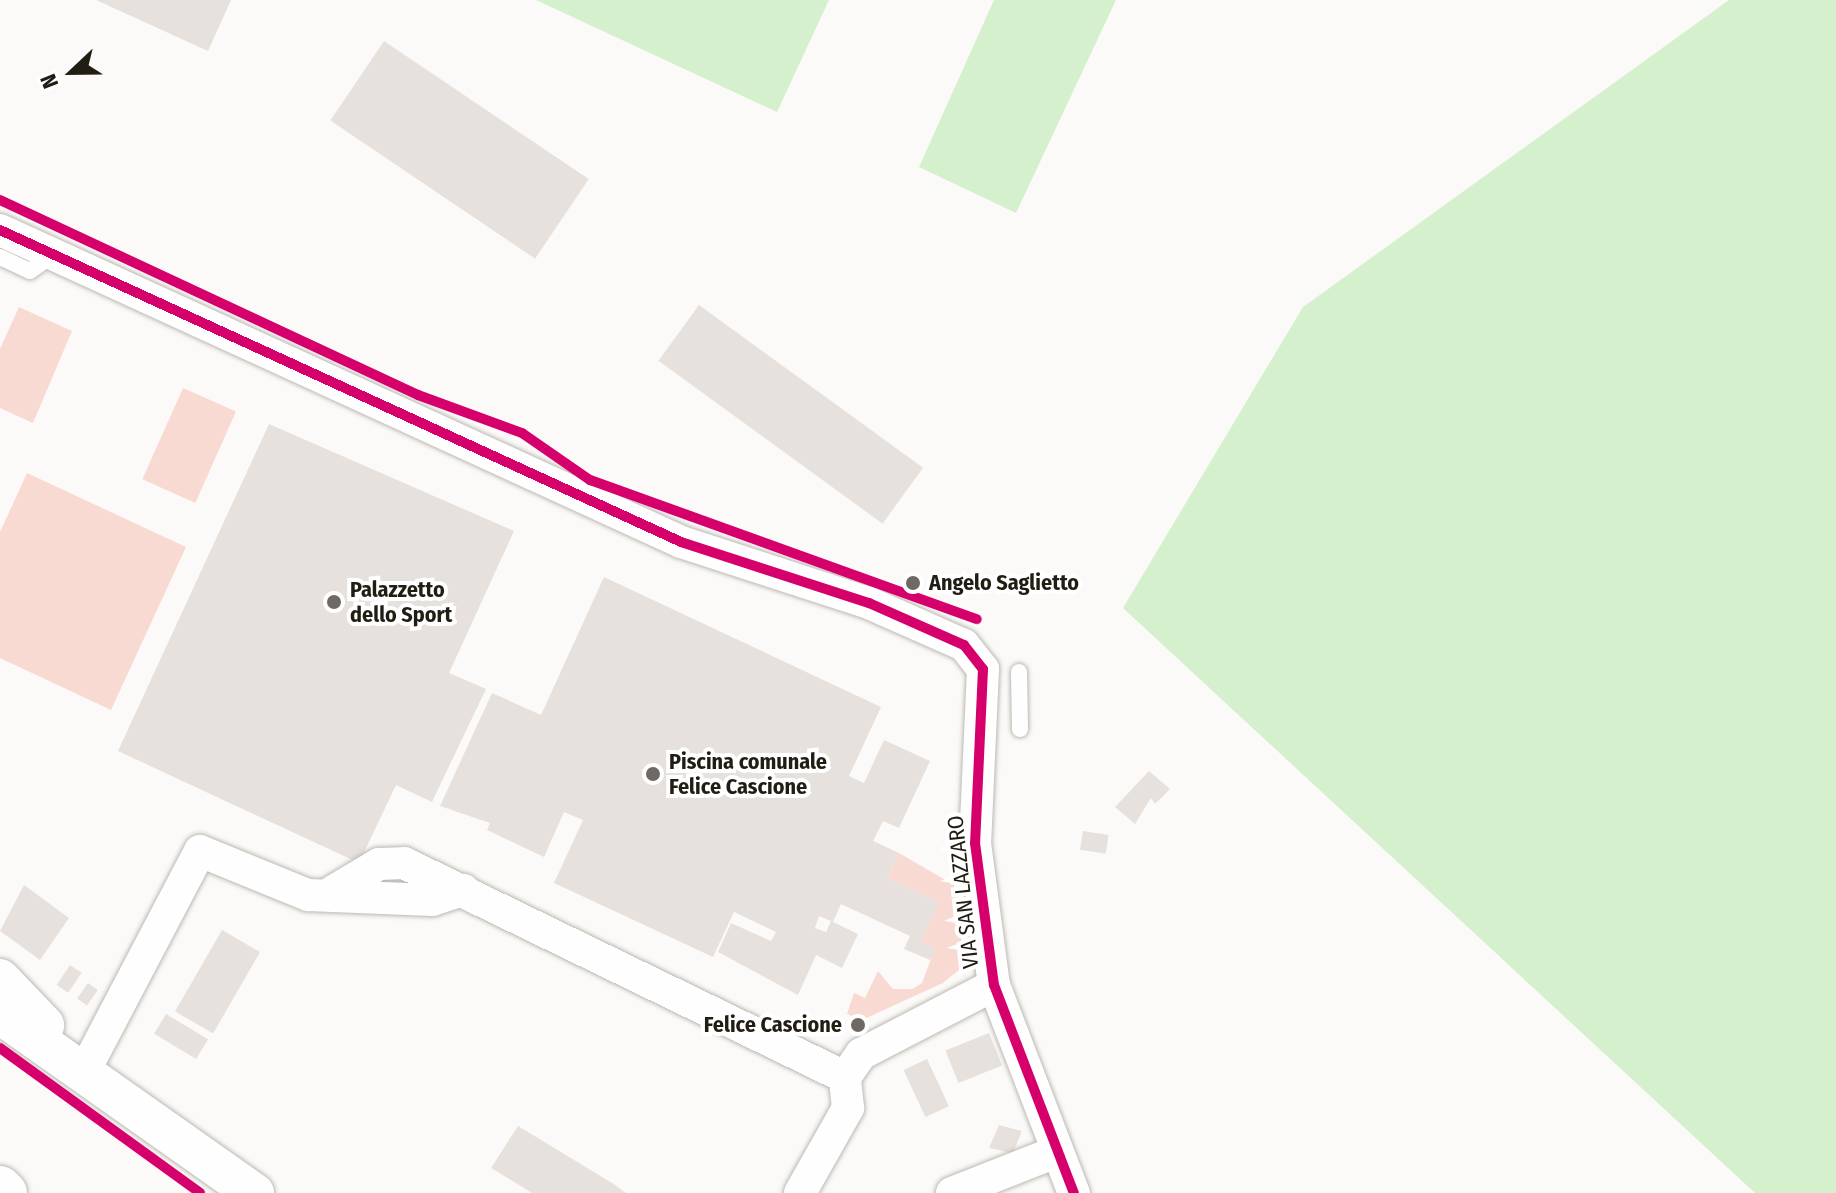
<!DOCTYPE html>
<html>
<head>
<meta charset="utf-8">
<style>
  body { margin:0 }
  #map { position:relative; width:1836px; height:1193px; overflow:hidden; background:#fcfaf8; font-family:"Fira Sans Condensed",sans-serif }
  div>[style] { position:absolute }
  .green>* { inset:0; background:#f9dad2; transform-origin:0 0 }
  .water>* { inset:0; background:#d5f0cc }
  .building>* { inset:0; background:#e6e1dd; transform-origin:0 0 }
  .roads { filter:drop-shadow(0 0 2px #bcb9b3) drop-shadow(0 0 2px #bcb9b3) }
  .service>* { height:16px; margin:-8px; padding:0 8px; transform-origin:8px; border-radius:8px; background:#fffefe }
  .minor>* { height:32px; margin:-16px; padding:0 16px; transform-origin:16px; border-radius:16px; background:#fffefe }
  .tertiary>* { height:40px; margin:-20px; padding:0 20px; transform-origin:20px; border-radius:20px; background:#fffefe }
  .secondary>* { height:44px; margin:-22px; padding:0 22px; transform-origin:22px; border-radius:22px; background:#fffefe }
  .cycleway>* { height:10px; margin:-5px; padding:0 5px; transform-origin:5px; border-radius:5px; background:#d6006c }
  .dots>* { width:22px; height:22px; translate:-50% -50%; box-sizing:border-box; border:4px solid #fff; border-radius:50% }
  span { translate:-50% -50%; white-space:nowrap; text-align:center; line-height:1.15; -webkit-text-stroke:8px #fff; paint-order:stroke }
  .poi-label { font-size:22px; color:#211d13; font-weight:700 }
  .left { translate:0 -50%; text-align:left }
  .right { translate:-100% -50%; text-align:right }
  .street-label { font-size:22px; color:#211d13 }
  .north { position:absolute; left:32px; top:32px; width:80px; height:80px; -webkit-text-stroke:6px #fff; paint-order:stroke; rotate:248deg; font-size:22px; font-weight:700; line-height:32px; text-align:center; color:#211d13 }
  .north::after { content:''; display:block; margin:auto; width:28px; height:36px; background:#211d13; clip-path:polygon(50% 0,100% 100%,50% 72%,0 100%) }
</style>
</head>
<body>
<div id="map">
  <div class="green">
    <div style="clip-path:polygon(19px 307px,72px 331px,33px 423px,0 408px,0 349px)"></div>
    <div style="left:183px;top:388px;width:58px;height:100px;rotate:24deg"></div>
    <div style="clip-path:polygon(27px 473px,186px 547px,111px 710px,0 658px,0 532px)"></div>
    <div style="clip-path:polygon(899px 853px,954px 885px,965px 965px,943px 983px,862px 1020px,847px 1014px,854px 993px,865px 998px,878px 971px,893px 989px,912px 989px,922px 983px,935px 948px,921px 941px,938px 902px,887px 878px)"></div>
  </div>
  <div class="water">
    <div style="clip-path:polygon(536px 0,829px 0,777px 112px)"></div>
    <div style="clip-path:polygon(994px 0,1116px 0,1016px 213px,919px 167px)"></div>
    <div style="clip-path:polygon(1729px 0,1836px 0,1836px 1193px,1755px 1193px,1123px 608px,1303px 307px)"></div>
  </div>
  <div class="building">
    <div style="clip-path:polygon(96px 0,231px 0,208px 51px)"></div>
    <div style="left:384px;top:41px;width:247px;height:96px;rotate:34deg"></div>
    <div style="left:699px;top:305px;width:277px;height:69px;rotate:36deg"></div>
    <div style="clip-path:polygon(269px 424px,514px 531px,449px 673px,486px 689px,432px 802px,396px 785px,359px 863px,118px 751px)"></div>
    <div style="clip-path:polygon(604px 577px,881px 707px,849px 776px,864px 783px,884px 740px,930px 761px,899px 828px,883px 821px,873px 841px,899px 853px,887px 878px,939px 902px,921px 941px,936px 948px,930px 960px,904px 949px,910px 936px,841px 904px,833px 922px,819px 916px,815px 928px,826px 932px,831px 921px,858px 934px,842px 968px,816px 955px,798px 995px,718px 952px,731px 923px,771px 941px,776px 932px,734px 912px,713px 957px,554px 883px,583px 820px,564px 812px,544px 857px,487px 830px,490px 823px,440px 806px,492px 693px,541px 715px)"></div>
    <div style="clip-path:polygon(1149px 771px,1170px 789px,1155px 804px,1151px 798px,1135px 824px,1115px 807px)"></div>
    <div style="left:1083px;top:831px;width:26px;height:19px;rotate:9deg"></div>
    <div style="clip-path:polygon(24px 885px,69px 918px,40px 960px,0 931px)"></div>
    <div style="left:222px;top:930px;width:44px;height:94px;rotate:30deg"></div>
    <div style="left:70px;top:965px;width:14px;height:24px;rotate:34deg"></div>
    <div style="left:88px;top:983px;width:12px;height:19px;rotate:35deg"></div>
    <div style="left:166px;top:1014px;width:49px;height:23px;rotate:31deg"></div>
    <div style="left:989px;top:1033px;width:35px;height:47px;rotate:68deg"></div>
    <div style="left:927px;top:1059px;width:52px;height:26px;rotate:65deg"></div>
    <div style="clip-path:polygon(999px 1125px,1022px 1131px,1013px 1153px,989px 1148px)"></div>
    <div style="clip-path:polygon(518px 1126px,612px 1183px,626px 1193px,532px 1193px,491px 1168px)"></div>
  </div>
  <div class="roads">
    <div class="service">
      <div style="left:0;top:257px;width:33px;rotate:25deg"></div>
      <div style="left:30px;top:271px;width:28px;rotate:-35deg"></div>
      <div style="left:1019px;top:672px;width:57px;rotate:89deg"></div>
    </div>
    <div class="minor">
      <div style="left:0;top:230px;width:749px;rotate:24.61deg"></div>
      <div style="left:681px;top:542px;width:198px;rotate:18deg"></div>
      <div style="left:869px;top:603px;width:104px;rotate:23.9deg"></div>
      <div style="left:964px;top:645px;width:31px;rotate:52deg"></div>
      <div style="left:983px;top:669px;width:174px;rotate:92.6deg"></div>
      <div style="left:975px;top:843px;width:143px;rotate:82.4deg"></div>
      <div style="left:994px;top:985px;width:223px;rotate:69deg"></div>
      <div style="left:332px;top:892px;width:55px;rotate:-30.8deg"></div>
      <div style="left:379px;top:864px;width:25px;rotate:-2deg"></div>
      <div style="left:404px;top:863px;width:490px;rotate:25.9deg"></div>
      <div style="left:86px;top:1068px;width:245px;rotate:-62.3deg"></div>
      <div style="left:200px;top:851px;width:117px;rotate:22.2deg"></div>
      <div style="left:308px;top:895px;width:124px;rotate:2.3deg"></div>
      <div style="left:432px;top:900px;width:33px;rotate:-18deg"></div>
      <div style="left:800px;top:1193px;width:98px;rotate:-60.5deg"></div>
      <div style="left:848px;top:1108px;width:31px;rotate:-96deg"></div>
      <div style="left:845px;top:1077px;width:28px;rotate:-55deg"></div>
      <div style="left:861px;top:1054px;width:150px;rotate:-27.4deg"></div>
      <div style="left:952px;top:1193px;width:112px;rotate:-21.5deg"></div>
    </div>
    <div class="tertiary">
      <div style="left:0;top:979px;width:64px;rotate:46.3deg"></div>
      <div style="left:0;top:1014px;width:311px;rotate:35.2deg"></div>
    </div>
    <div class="secondary">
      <div style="left:0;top:1188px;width:7px;rotate:45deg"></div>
    </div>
  </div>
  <div class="cycleway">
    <div style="left:0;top:200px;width:461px;rotate:25deg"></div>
    <div style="left:418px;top:395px;width:111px;rotate:20.1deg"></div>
    <div style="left:522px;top:433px;width:83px;rotate:34.7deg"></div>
    <div style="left:590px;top:480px;width:411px;rotate:19.8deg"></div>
    <div style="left:0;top:230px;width:749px;rotate:24.61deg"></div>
    <div style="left:681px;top:542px;width:198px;rotate:18deg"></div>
    <div style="left:869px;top:603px;width:104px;rotate:23.9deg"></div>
    <div style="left:964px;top:645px;width:31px;rotate:52deg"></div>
    <div style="left:983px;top:669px;width:174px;rotate:92.6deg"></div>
    <div style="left:975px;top:843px;width:143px;rotate:82.4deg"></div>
    <div style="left:994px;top:985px;width:223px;rotate:69deg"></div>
    <div style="left:0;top:1048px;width:247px;rotate:35.9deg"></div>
  </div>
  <div class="dots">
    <div style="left:913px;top:583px;background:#6e6a63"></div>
    <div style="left:334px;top:602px;background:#6e6a63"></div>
    <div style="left:653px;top:774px;background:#6e6a63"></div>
    <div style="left:858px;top:1025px;background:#6e6a63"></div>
  </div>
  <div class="poi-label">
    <span class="left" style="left:929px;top:583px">Angelo Saglietto</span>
    <span class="left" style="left:350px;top:602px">Palazzetto<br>dello Sport</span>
    <span class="left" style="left:669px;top:774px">Piscina comunale<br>Felice Cascione</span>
    <span class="right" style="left:842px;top:1025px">Felice Cascione</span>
  </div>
  <div class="street-label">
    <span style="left:963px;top:892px;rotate:-96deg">VIA SAN LAZZARO</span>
  </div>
  <div class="north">N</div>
</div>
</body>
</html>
